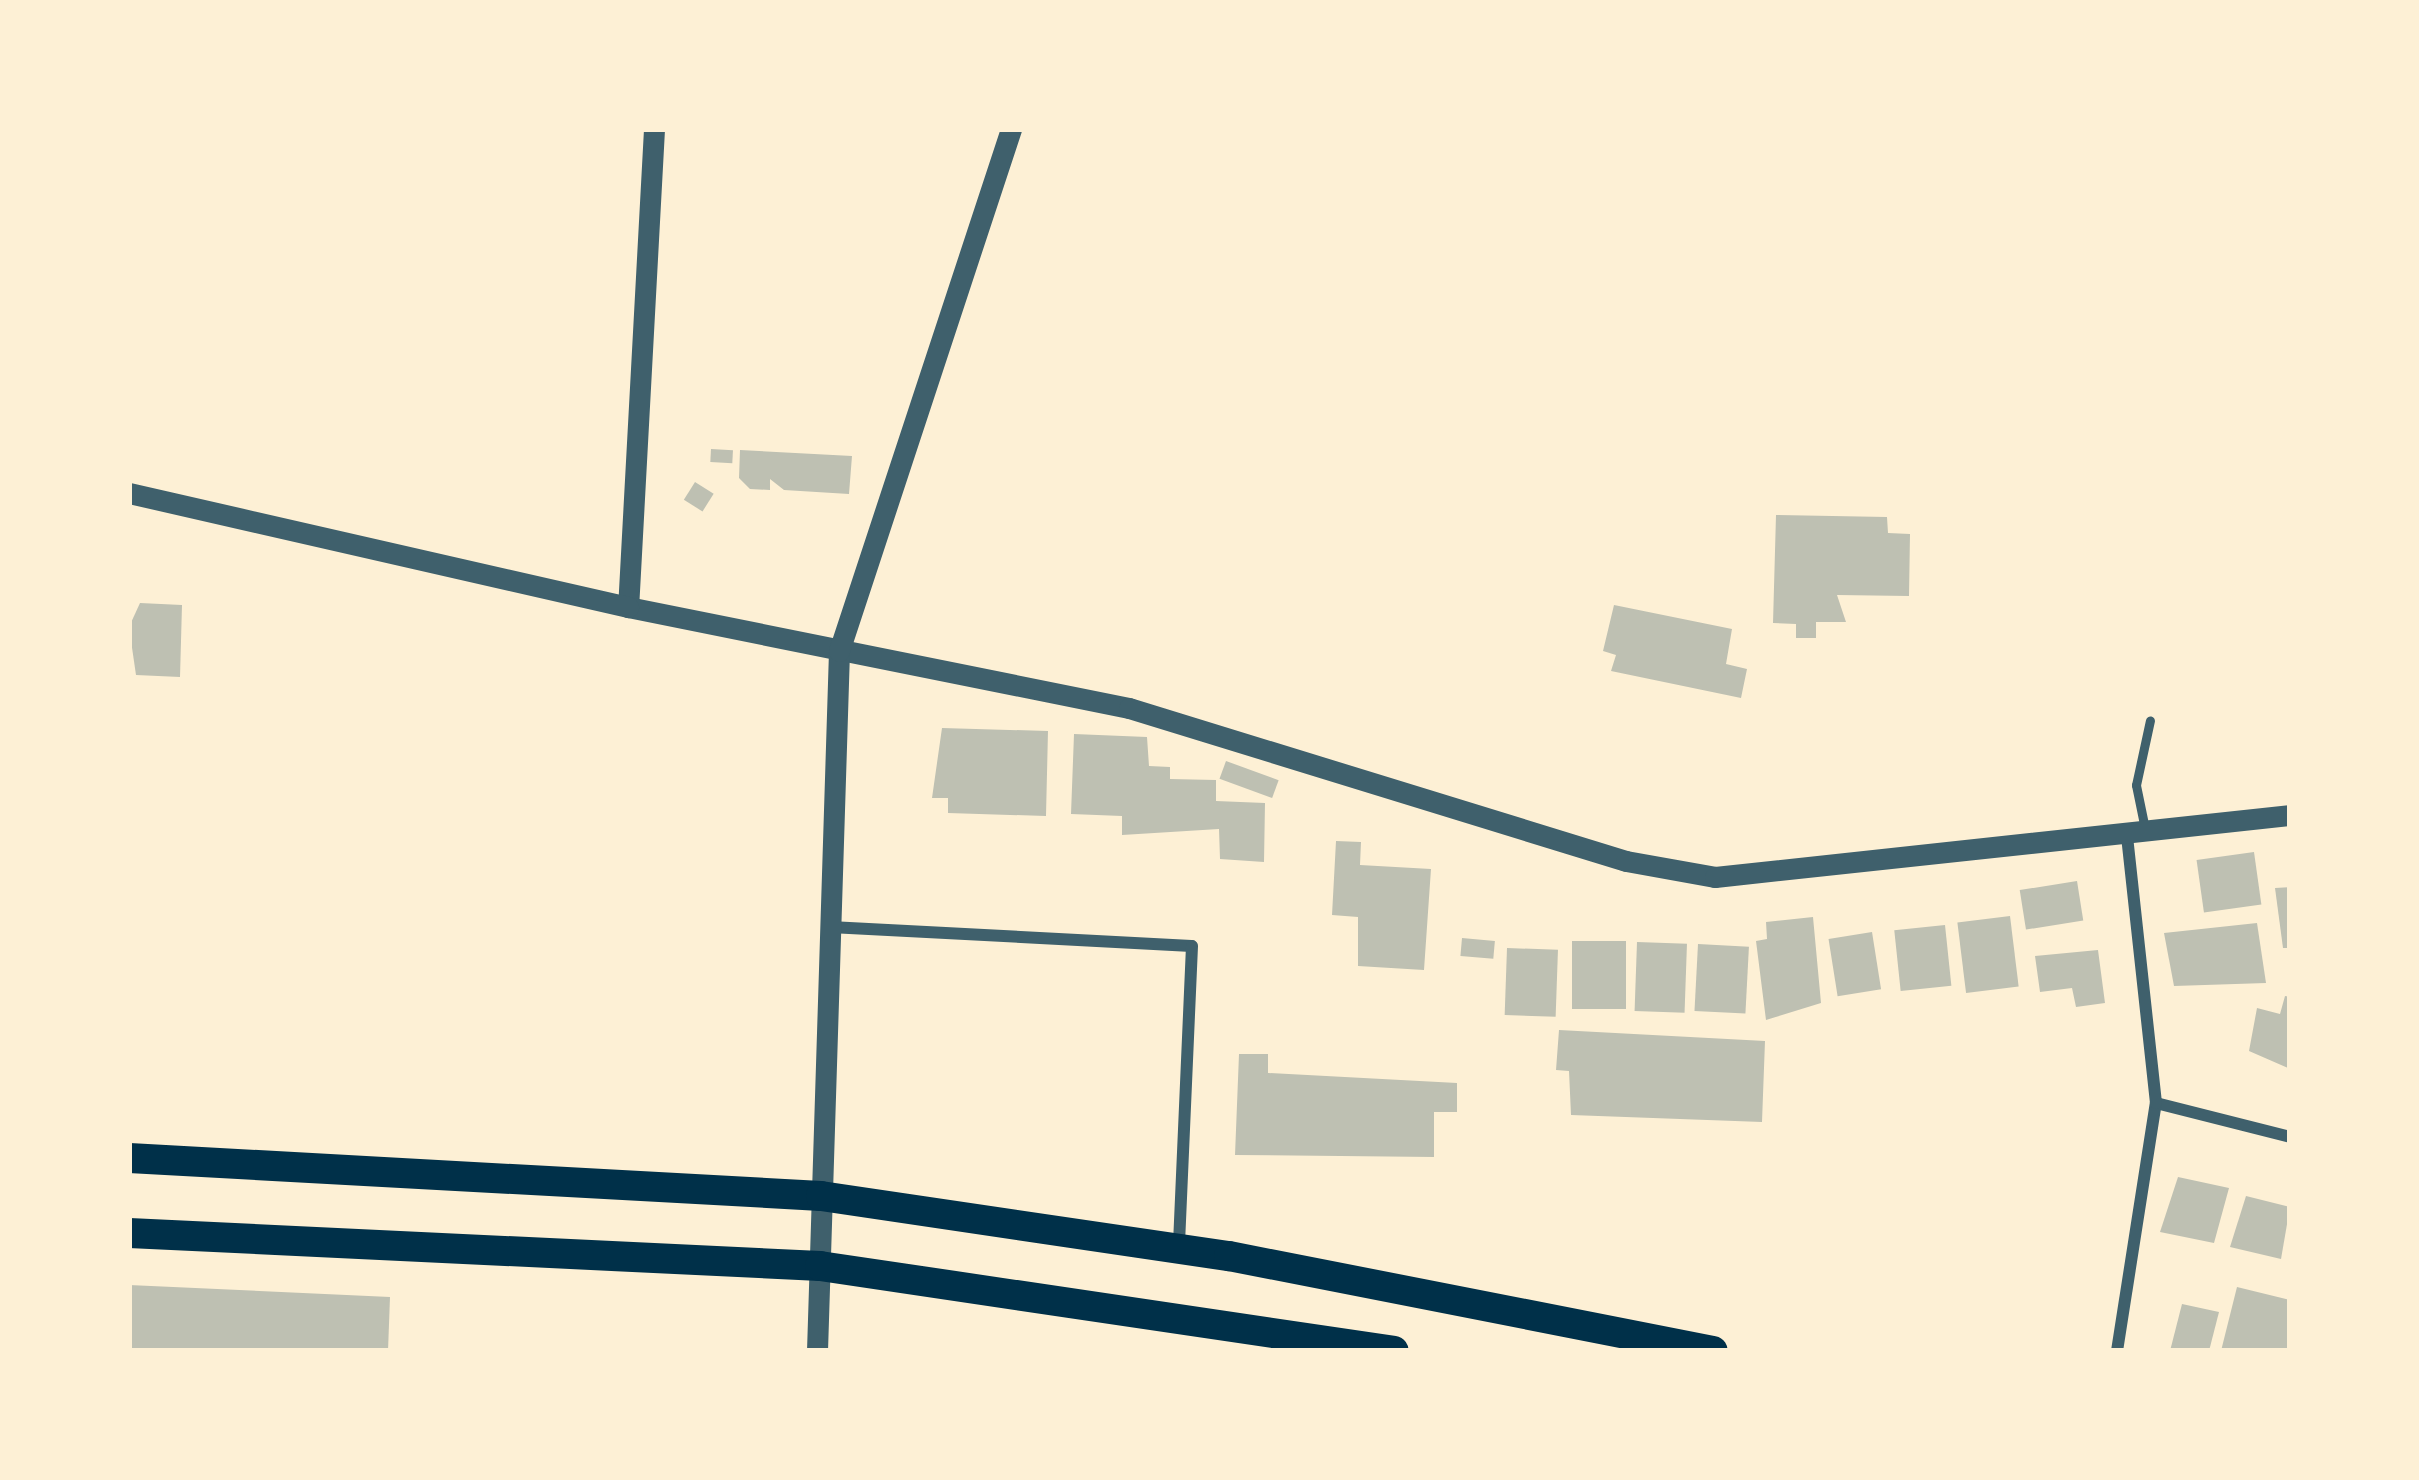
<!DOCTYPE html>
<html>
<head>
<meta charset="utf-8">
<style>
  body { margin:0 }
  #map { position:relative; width:2419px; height:1480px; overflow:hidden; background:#fdf0d5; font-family:Inter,sans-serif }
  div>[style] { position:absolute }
  .building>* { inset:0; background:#bec0b2; transform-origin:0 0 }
  .service>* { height:9px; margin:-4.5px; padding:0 4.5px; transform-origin:4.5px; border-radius:4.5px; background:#3f606c }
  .minor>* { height:12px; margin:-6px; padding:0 6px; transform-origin:6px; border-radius:6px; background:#3f606c }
  .tertiary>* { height:21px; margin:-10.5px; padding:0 10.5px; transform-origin:10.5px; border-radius:10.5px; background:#3f606c }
  .primary>* { height:30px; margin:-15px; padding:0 15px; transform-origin:15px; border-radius:15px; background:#003049 }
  span { translate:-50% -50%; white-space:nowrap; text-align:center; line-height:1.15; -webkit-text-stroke:12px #fdf0d5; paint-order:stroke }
  .frame { position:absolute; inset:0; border:132px solid #fdf0d5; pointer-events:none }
</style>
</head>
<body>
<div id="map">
  <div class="building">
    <div style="left:711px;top:449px;width:22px;height:13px;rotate:3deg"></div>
    <div style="clip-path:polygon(740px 450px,852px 456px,849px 494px,784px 490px,770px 479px,770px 490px,750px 489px,739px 478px)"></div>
    <div style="left:695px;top:482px;width:22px;height:21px;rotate:32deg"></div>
    <div style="clip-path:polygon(1776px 515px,1887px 517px,1888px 533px,1910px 534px,1909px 596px,1837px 595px,1846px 622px,1816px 622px,1816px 638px,1796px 638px,1796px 624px,1773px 623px)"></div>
    <div style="clip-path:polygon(140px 603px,182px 605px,180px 677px,136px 675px,129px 627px)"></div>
    <div style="clip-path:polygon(1614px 605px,1732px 629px,1726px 664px,1747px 669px,1741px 698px,1611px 671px,1616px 655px,1603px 651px)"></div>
    <div style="clip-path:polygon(942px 728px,1048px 731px,1046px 816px,948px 813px,948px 798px,932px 798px)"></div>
    <div style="clip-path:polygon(1074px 734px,1147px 737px,1149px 766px,1170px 767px,1170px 779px,1216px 780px,1216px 801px,1265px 803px,1264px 862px,1220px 859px,1219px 829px,1122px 835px,1122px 816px,1071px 814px)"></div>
    <div style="left:1226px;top:761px;width:56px;height:19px;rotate:20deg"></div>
    <div style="clip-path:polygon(1336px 841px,1361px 842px,1360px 865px,1431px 869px,1424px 970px,1358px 966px,1358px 917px,1332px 915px)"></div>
    <div style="left:2254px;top:852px;width:53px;height:58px;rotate:82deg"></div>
    <div style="left:2077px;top:881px;width:40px;height:58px;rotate:81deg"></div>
    <div style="clip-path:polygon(2290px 887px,2290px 948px,2283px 948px,2275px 888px)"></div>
    <div style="left:2010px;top:916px;width:71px;height:53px;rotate:83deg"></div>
    <div style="clip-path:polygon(1813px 917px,1821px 1003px,1766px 1020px,1756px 941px,1767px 939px,1766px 922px)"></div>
    <div style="clip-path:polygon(2257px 923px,2266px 983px,2174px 986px,2164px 933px)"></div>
    <div style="left:1945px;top:925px;width:61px;height:51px;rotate:84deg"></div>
    <div style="left:1872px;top:932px;width:58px;height:44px;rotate:81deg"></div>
    <div style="left:1462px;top:938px;width:33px;height:18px;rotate:5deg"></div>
    <div style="left:1572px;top:941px;width:54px;height:68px"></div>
    <div style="left:1637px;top:942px;width:50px;height:69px;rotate:2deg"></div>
    <div style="left:1698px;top:944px;width:51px;height:67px;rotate:3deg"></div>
    <div style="left:1507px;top:948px;width:51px;height:67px;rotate:2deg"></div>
    <div style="clip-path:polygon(2098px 950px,2105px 1003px,2076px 1007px,2072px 988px,2040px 992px,2035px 956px)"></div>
    <div style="clip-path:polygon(2285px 996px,2290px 997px,2290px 1069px,2249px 1051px,2257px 1008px,2280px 1014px)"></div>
    <div style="clip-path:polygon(1559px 1030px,1765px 1041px,1762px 1122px,1571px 1115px,1569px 1071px,1556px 1070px)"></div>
    <div style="clip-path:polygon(1239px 1054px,1268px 1054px,1268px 1073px,1457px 1083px,1457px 1112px,1434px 1112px,1434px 1157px,1235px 1155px)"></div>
    <div style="clip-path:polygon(2178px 1177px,2229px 1188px,2214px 1243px,2160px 1232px)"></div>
    <div style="clip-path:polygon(2246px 1196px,2290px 1207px,2281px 1259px,2230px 1247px)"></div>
    <div style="clip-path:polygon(129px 1285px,390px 1297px,388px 1351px,129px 1351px)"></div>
    <div style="clip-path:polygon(2237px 1287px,2290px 1300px,2290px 1351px,2221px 1351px)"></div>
    <div style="clip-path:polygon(2182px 1304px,2219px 1312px,2209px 1351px,2170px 1351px)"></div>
  </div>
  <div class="service">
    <div style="left:2145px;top:829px;width:45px;rotate:-101.6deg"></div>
    <div style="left:2136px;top:785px;width:66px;rotate:-77.8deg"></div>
  </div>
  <div class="minor">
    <div style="left:830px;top:927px;width:362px;rotate:3deg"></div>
    <div style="left:1192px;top:946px;width:302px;rotate:92.5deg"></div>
    <div style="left:2156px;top:1103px;width:138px;rotate:14.2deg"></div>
    <div style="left:2117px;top:1351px;width:251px;rotate:-81.1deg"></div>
    <div style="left:2156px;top:1103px;width:268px;rotate:-96.2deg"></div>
  </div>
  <div class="tertiary">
    <div style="left:654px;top:129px;width:479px;rotate:93.1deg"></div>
    <div style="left:628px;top:607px;width:511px;rotate:11.4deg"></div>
    <div style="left:1129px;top:708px;width:520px;rotate:17.11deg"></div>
    <div style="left:1626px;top:861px;width:90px;rotate:10.2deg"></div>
    <div style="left:1715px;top:877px;width:578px;rotate:-6.15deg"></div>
    <div style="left:129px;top:493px;width:512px;rotate:12.87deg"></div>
    <div style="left:817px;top:1351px;width:700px;rotate:-88.2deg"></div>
    <div style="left:839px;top:651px;width:550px;rotate:-71.76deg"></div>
  </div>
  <div class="primary">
    <div style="left:129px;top:1158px;width:693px;rotate:3.14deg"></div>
    <div style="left:821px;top:1196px;width:412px;rotate:8.4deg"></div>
    <div style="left:1229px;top:1256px;width:493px;rotate:11.1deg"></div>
    <div style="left:129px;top:1233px;width:692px;rotate:2.73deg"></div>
    <div style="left:820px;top:1266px;width:580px;rotate:8.42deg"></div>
  </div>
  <div class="frame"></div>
</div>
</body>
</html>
